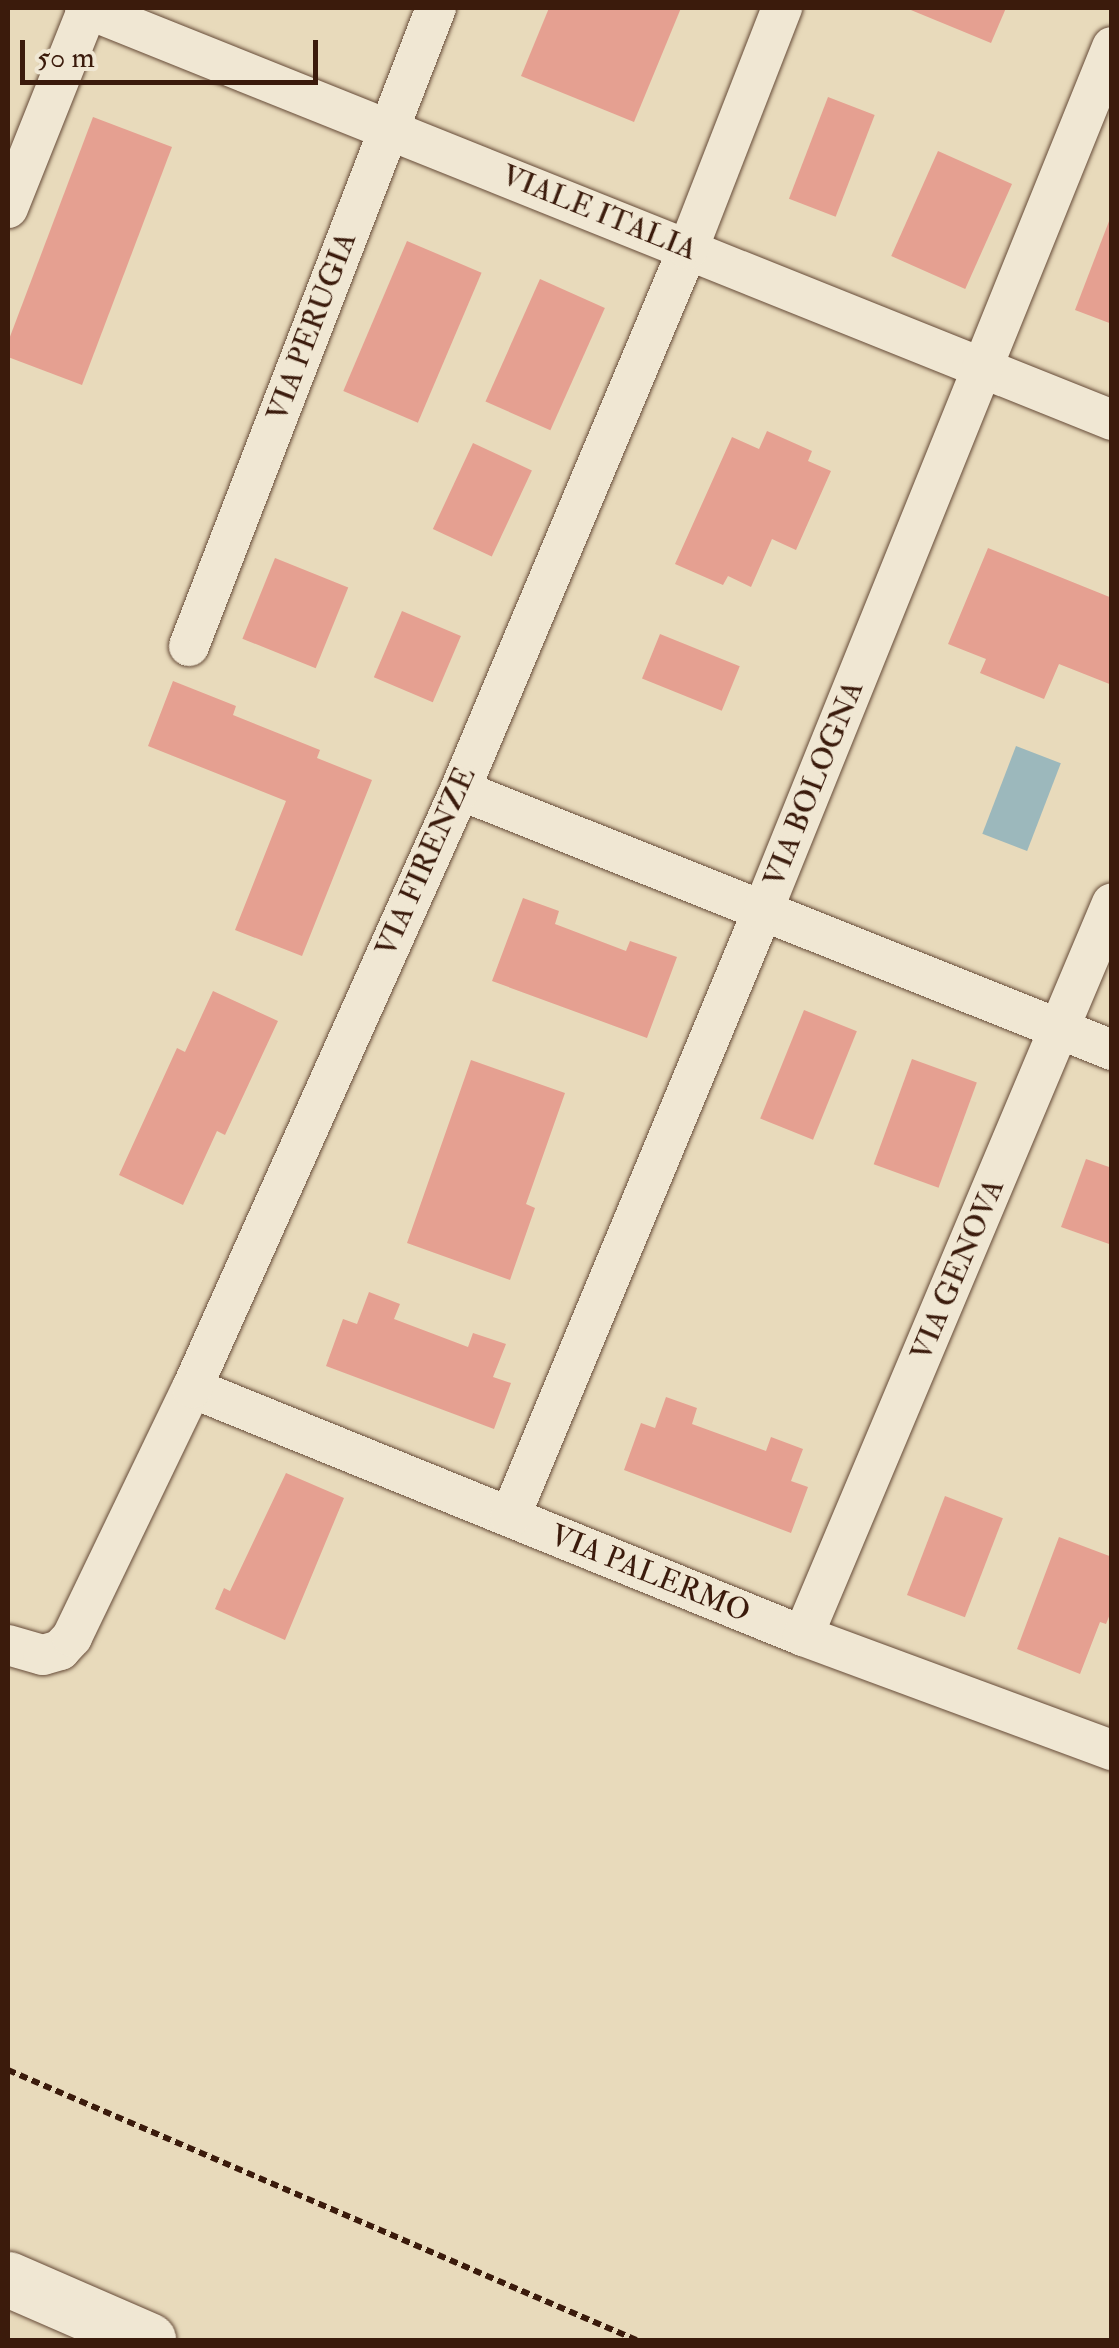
<!DOCTYPE html>
<html>
<head>
<meta charset="utf-8">
<style>
  body { margin:0 }
  #map { position:relative; width:1119px; height:2348px; overflow:hidden; background:#e8dabb; font-family:"IM FELL Double Pica",serif }
  div>[style] { position:absolute }
  .water>* { inset:0; background:#9cb8bc; transform-origin:0 0 }
  .building>* { inset:0; background:#e5a091; transform-origin:0 0 }
  .path>* { height:6px; margin-top:-3px; transform-origin:0; background:repeating-linear-gradient(90deg,#3b1b0c 0 8px,transparent 0 13px) }
  .roads { filter:drop-shadow(0 0 2px #664b38) drop-shadow(0 0 2px #664b38) }
  .street>* { height:40px; margin:-20px; padding:0 20px; transform-origin:20px; border-radius:20px; background:#f0e7d3 }
  .secondary>* { height:55px; margin:-27.5px; padding:0 27.5px; transform-origin:27.5px; border-radius:27.5px; background:#f0e7d3 }
  span { translate:-50% -50%; white-space:nowrap; text-align:center; line-height:1.15; -webkit-text-stroke:8px #f0e7d3; paint-order:stroke }
  .street-label { font-size:30px; color:#3b1b0c }
  .frame { position:absolute; inset:0; border:10px solid #3b1b0c; pointer-events:none }
  .scale { position:absolute; left:20px; top:40px; width:298px; height:45px; box-sizing:border-box; border:5px solid #3b1b0c; border-top:0; padding-left:12px; font-size:30px; line-height:35px; white-space:nowrap; color:#3b1b0c; -webkit-text-stroke:8px #f0e7d3; paint-order:stroke }
</style>
</head>
<body>
<div id="map">
  <div class="water">
    <div style="left:1016px;top:746px;width:48px;height:94px;rotate:21deg"></div>
  </div>
  <div class="building">
    <div style="clip-path:polygon(549px 8px,681px 8px,634px 122px,521px 76px)"></div>
    <div style="clip-path:polygon(906px 8px,1006px 8px,991px 43px)"></div>
    <div style="left:828px;top:97px;width:50px;height:109px;rotate:21deg"></div>
    <div style="clip-path:polygon(93px 117px,172px 147px,82px 385px,8px 357px,8px 342px)"></div>
    <div style="left:938px;top:151px;width:81px;height:115px;rotate:24deg"></div>
    <div style="clip-path:polygon(1111px 216px,1112px 217px,1112px 324px,1075px 310px)"></div>
    <div style="left:407px;top:241px;width:81px;height:163px;rotate:23deg"></div>
    <div style="left:540px;top:279px;width:71px;height:134px;rotate:24deg"></div>
    <div style="clip-path:polygon(767px 431px,812px 451px,808px 461px,831px 471px,796px 550px,772px 539px,751px 587px,728px 576px,723px 585px,675px 564px,732px 437px,759px 449px)"></div>
    <div style="left:473px;top:443px;width:65px;height:95px;rotate:25deg"></div>
    <div style="clip-path:polygon(988px 548px,1112px 598px,1112px 685px,1059px 664px,1044px 699px,980px 673px,986px 659px,948px 644px)"></div>
    <div style="left:275px;top:558px;width:79px;height:87px;rotate:22deg"></div>
    <div style="left:402px;top:611px;width:64px;height:72px;rotate:23deg"></div>
    <div style="left:660px;top:634px;width:86px;height:48px;rotate:22deg"></div>
    <div style="clip-path:polygon(173px 681px,236px 706px,233px 715px,320px 750px,317px 758px,372px 780px,302px 956px,235px 930px,286px 801px,148px 746px)"></div>
    <div style="clip-path:polygon(523px 898px,559px 911px,555px 924px,626px 951px,630px 941px,677px 957px,647px 1038px,492px 981px)"></div>
    <div style="clip-path:polygon(213px 991px,278px 1021px,225px 1135px,217px 1131px,183px 1205px,119px 1175px,177px 1048px,185px 1052px)"></div>
    <div style="left:804px;top:1010px;width:57px;height:117px;rotate:22deg"></div>
    <div style="left:912px;top:1059px;width:69px;height:112px;rotate:20deg"></div>
    <div style="clip-path:polygon(471px 1060px,565px 1093px,526px 1204px,535px 1208px,510px 1280px,407px 1243px)"></div>
    <div style="clip-path:polygon(1086px 1159px,1112px 1168px,1112px 1245px,1061px 1227px)"></div>
    <div style="clip-path:polygon(369px 1292px,400px 1304px,394px 1319px,468px 1347px,473px 1333px,506px 1344px,493px 1377px,511px 1383px,494px 1429px,326px 1366px,343px 1319px,357px 1324px)"></div>
    <div style="clip-path:polygon(666px 1397px,697px 1408px,692px 1424px,766px 1451px,771px 1437px,803px 1449px,791px 1481px,808px 1487px,791px 1533px,624px 1470px,641px 1423px,655px 1428px)"></div>
    <div style="clip-path:polygon(286px 1473px,344px 1498px,285px 1640px,215px 1609px,224px 1588px,230px 1591px)"></div>
    <div style="left:945px;top:1496px;width:62px;height:106px;rotate:21deg"></div>
    <div style="clip-path:polygon(1059px 1537px,1112px 1557px,1112px 1609px,1106px 1624px,1100px 1622px,1080px 1674px,1017px 1649px)"></div>
  </div>
  <div class="path">
    <div style="left:8px;top:2070px;width:684px;rotate:23.26deg"></div>
  </div>
  <div class="roads">
    <div class="street">
      <div style="left:85px;top:8px;width:1107px;rotate:21.86deg"></div>
      <div style="left:8px;top:208px;width:215px;rotate:-68.2deg"></div>
      <div style="left:189px;top:646px;width:684px;rotate:-68.84deg"></div>
      <div style="left:460px;top:790px;width:702px;rotate:21.74deg"></div>
      <div style="left:192px;top:1388px;width:659px;rotate:22.09deg"></div>
      <div style="left:803px;top:1636px;width:329px;rotate:20.3deg"></div>
      <div style="left:510px;top:1517px;width:658px;rotate:-67.37deg"></div>
      <div style="left:763px;top:910px;width:931px;rotate:-67.98deg"></div>
      <div style="left:803px;top:1636px;width:795px;rotate:-67.14deg"></div>
      <div style="left:8px;top:1645px;width:36px;rotate:16deg"></div>
      <div style="left:43px;top:1655px;width:18px;rotate:-16deg"></div>
      <div style="left:60px;top:1650px;width:18px;rotate:-47deg"></div>
      <div style="left:72px;top:1637px;width:276px;rotate:-64.3deg"></div>
      <div style="left:192px;top:1388px;width:655px;rotate:-65.86deg"></div>
      <div style="left:460px;top:790px;width:587px;rotate:-67.15deg"></div>
      <div style="left:688px;top:249px;width:259px;rotate:-68.7deg"></div>
    </div>
    <div class="secondary">
      <div style="left:8px;top:2279px;width:153px;rotate:23.5deg"></div>
    </div>
  </div>
  <div class="street-label">
    <span style="left:599px;top:213px;rotate:22deg">VIALE ITALIA</span>
    <span style="left:312px;top:327px;rotate:-69deg">VIA PERUGIA</span>
    <span style="left:814px;top:784px;rotate:-68deg">VIA BOLOGNA</span>
    <span style="left:426px;top:862px;rotate:-66deg">VIA FIRENZE</span>
    <span style="left:958px;top:1270px;rotate:-67deg">VIA GENOVA</span>
    <span style="left:650px;top:1574px;rotate:22deg">VIA PALERMO</span>
  </div>
  <div class="frame"></div>
  <div class="scale">50 m</div>
</div>
</body>
</html>
